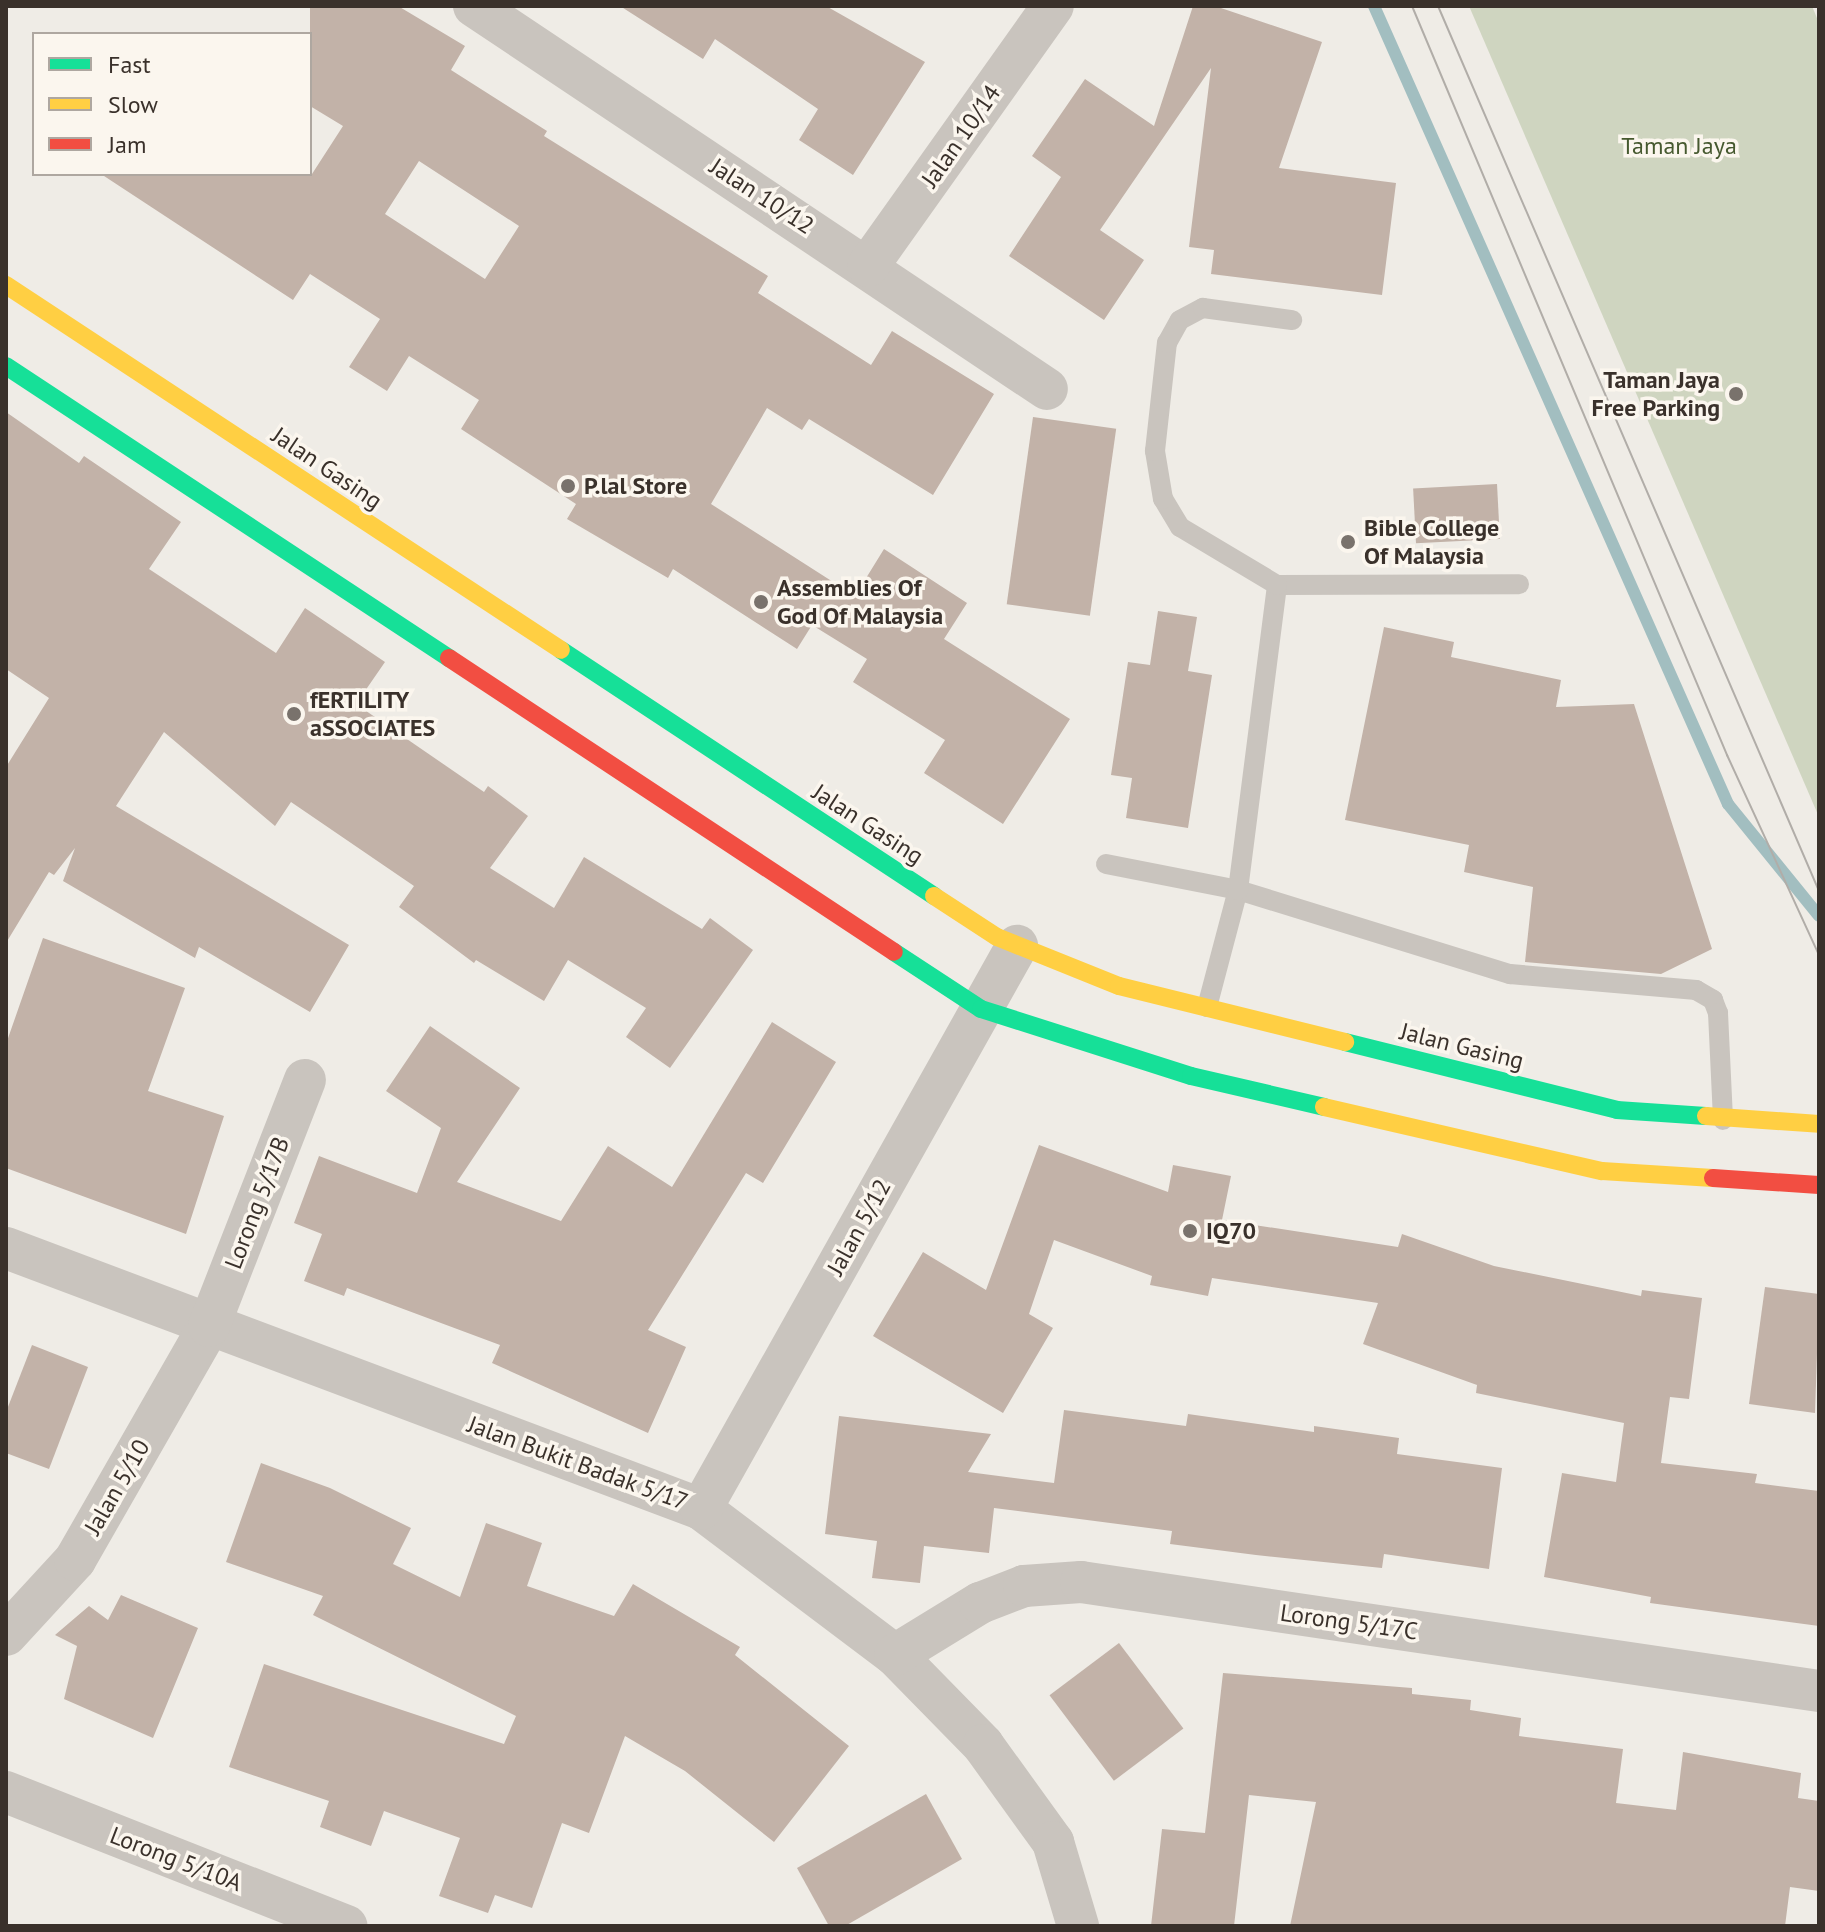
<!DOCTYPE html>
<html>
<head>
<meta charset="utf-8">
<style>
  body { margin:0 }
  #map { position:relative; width:1825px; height:1932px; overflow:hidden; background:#efece6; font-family:"PT Sans",sans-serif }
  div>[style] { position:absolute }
  .green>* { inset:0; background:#cfd5c0 }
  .stream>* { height:12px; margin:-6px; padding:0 6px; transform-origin:6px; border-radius:6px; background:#a2bec0 }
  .building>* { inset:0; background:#c2b2a8; transform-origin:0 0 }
  .lane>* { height:20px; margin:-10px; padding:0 10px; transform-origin:10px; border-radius:10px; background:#c9c4be }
  .street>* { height:42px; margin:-21px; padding:0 21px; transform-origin:21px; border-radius:21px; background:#c9c4be }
  .fast>* { height:18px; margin:-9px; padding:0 9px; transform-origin:9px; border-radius:9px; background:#16e098 }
  .slow>* { height:18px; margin:-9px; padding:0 9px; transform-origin:9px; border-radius:9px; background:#ffcf43 }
  .jam>* { height:18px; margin:-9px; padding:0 9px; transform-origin:9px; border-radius:9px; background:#f24e42 }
  .tram>* { height:2px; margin:-1px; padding:0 1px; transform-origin:1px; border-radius:1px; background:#b1ada8 }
  .dots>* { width:22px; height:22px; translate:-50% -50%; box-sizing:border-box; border:4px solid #fbf6ee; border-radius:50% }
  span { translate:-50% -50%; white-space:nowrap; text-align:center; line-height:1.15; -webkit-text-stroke:7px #fbf6ee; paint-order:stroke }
  .street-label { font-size:24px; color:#3a312b }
  .park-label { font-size:24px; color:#46592f }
  .poi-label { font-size:24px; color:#3a312b; font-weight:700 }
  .right { translate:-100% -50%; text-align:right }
  .left { translate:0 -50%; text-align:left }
  .frame { position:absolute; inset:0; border:8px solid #3a312b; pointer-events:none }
  .legend { position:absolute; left:32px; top:32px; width:280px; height:144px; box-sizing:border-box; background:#fbf6ee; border:2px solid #aea7a0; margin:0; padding:10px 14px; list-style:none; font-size:24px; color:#3a312b }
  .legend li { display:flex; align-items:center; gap:16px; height:40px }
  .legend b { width:40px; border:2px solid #aea7a0 }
</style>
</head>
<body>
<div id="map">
  <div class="green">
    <div style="clip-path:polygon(1469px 6px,1812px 6px,1819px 23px,1819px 817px)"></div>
  </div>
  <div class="stream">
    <div style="left:1374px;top:6px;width:873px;rotate:66.08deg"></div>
    <div style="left:1728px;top:804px;width:144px;rotate:50.9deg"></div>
  </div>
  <div class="building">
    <div style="clip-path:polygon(evenodd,310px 6px,398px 6px,465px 46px,451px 70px,547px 131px,544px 136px,768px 276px,758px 293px,871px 365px,892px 331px,994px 394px,933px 495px,809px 419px,802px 430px,767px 408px,711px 504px,855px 596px,884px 549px,967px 603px,944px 639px,1070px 719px,1003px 824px,924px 773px,945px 740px,853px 682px,867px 659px,812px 625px,797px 649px,673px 569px,668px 578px,567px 519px,576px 504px,461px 429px,479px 400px,409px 356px,387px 391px,349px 367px,380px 319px,310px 274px,293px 300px,101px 174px,312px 174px,343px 126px,310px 106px,310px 6px,419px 161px,519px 226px,485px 279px,385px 214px,419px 161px)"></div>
    <div style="clip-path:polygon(620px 6px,826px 6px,925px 62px,853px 175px,799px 140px,818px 109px,715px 39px,703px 59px)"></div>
    <div style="clip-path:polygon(1193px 6px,1215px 6px,1322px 42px,1279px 168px,1396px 183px,1382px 295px,1211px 274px,1214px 250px,1189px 247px,1211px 68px,1100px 230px,1144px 260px,1104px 320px,1009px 256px,1061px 177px,1032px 156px,1085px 79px,1154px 126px)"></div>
    <div style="clip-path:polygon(6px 412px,79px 463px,84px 456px,181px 522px,149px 569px,276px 653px,305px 608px,385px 662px,356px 704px,484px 792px,488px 786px,528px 816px,490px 868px,554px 908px,584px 857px,702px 929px,710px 918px,753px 950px,670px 1068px,626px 1037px,646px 1008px,568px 960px,544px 1001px,476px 960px,474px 963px,399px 907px,414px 886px,291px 802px,275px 826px,164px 732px,116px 806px,349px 945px,310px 1012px,199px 947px,195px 958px,63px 881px,75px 848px,54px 875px,49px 872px,6px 943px,6px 767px,49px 698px,6px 669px)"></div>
    <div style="left:1033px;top:417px;width:84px;height:189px;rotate:8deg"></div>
    <div style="left:1497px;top:484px;width:55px;height:84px;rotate:87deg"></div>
    <div style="clip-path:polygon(1158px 611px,1197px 617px,1188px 671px,1212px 675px,1188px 828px,1126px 818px,1132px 778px,1111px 775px,1128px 662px,1150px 665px)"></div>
    <div style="clip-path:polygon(1384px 627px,1454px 642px,1451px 657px,1561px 680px,1556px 707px,1634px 704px,1712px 949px,1661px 974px,1525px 962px,1533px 887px,1464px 872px,1469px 845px,1345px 820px)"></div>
    <div style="clip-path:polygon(43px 938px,185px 988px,148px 1091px,224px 1116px,186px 1234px,6px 1168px,6px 1044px)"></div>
    <div style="clip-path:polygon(772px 1022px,836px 1062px,763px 1183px,746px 1173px,648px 1330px,686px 1347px,648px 1433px,492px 1363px,500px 1345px,347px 1288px,344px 1296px,304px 1281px,322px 1234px,294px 1223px,319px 1156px,417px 1193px,441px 1128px,386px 1091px,430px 1026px,520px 1088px,457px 1182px,561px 1221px,608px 1146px,672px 1187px)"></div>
    <div style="clip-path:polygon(1039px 1145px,1168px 1192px,1173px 1165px,1231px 1176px,1222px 1220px,1398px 1247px,1402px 1234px,1494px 1266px,1641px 1296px,1642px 1290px,1702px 1298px,1689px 1399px,1670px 1397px,1661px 1463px,1757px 1474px,1755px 1483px,1819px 1491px,1819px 1626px,1650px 1603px,1651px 1597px,1544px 1577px,1562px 1473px,1616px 1482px,1624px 1423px,1476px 1393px,1477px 1385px,1363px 1344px,1378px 1303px,1212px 1278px,1208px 1296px,1150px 1285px,1152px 1276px,1054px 1240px,1029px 1314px,1053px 1328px,1003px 1413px,873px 1336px,923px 1252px,986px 1290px)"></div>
    <div style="clip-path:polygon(1765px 1287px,1819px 1294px,1815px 1413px,1749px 1404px)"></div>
    <div style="clip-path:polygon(32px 1345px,88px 1367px,49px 1469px,6px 1453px,6px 1412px)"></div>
    <div style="clip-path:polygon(1064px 1410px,1186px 1426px,1188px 1414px,1314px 1432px,1314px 1426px,1399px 1438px,1397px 1454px,1502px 1468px,1489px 1569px,1384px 1554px,1382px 1568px,1256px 1555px,1170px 1544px,1172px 1531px,994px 1508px,989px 1553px,924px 1546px,920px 1583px,872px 1578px,877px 1541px,825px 1534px,839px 1416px,991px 1434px,968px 1472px,1054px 1483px)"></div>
    <div style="clip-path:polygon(261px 1463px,330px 1488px,411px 1528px,393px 1564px,460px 1597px,486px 1523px,542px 1543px,527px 1586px,614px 1616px,633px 1584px,740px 1647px,735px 1655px,849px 1746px,774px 1842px,685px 1771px,625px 1736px,589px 1833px,562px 1823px,532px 1908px,495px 1895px,488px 1913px,439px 1896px,460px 1838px,384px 1811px,371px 1846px,320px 1827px,329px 1801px,229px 1767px,264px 1664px,504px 1744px,516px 1716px,313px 1615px,323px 1596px,226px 1562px)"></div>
    <div style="clip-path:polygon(121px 1595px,198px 1628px,153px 1738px,64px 1699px,77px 1646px,55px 1635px,89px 1606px,108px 1620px)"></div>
    <div style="left:1119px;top:1643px;width:107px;height:87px;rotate:53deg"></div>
    <div style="clip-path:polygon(1223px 1673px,1412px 1688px,1412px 1694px,1471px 1700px,1470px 1710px,1521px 1718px,1519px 1736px,1623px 1749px,1616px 1803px,1676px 1810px,1683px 1752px,1801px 1773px,1798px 1798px,1819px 1801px,1819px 1891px,1790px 1887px,1785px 1926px,1290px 1926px,1316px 1802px,1249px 1795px,1234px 1926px,1151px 1926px,1162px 1829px,1205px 1833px)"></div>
    <div style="clip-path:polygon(926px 1794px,962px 1859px,845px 1926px,829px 1926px,797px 1868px)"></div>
  </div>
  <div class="lane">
    <div style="left:1277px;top:585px;width:242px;rotate:-0.2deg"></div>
    <div style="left:1106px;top:864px;width:135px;rotate:11.1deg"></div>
    <div style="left:1238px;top:890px;width:285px;rotate:17.2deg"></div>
    <div style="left:1510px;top:974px;width:187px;rotate:4.9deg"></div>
    <div style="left:1696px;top:990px;width:20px;rotate:30deg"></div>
    <div style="left:1713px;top:1000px;width:14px;rotate:69deg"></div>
    <div style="left:1718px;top:1013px;width:107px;rotate:87.3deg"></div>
    <div style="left:1207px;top:1007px;width:121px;rotate:-75.2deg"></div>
    <div style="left:1238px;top:890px;width:307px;rotate:-82.7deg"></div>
    <div style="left:1277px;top:585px;width:113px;rotate:-149.1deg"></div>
    <div style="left:1180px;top:527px;width:33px;rotate:-121deg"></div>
    <div style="left:1163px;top:499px;width:49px;rotate:-99.5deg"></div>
    <div style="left:1155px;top:451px;width:109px;rotate:-83.7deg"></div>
    <div style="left:1167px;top:343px;width:26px;rotate:-61deg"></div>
    <div style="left:1180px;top:320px;width:26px;rotate:-28deg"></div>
    <div style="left:1203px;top:308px;width:90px;rotate:7.7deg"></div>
  </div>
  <div class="street">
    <div style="left:474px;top:6px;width:689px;rotate:33.76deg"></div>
    <div style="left:868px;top:266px;width:319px;rotate:-54.6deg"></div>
    <div style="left:6px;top:1248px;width:742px;rotate:20.58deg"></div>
    <div style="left:701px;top:1509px;width:243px;rotate:37deg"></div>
    <div style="left:895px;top:1655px;width:126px;rotate:45.6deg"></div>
    <div style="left:983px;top:1745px;width:120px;rotate:54.2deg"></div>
    <div style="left:1053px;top:1842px;width:88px;rotate:73.4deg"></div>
    <div style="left:701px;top:1509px;width:646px;rotate:-60.7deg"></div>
    <div style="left:6px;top:1635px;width:102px;rotate:-47.4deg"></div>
    <div style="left:75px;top:1560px;width:270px;rotate:-60.2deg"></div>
    <div style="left:209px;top:1326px;width:264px;rotate:-68.7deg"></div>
    <div style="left:895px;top:1655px;width:100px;rotate:-31.5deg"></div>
    <div style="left:980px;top:1603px;width:47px;rotate:-21.1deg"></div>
    <div style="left:1024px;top:1586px;width:57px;rotate:-4deg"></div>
    <div style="left:1081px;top:1582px;width:746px;rotate:8.4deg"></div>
    <div style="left:6px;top:1792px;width:366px;rotate:21.5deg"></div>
  </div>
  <div class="fast">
    <div style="left:6px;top:366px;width:531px;rotate:33.39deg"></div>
    <div style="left:561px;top:650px;width:447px;rotate:33.4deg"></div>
    <div style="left:894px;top:952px;width:104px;rotate:33.2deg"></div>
    <div style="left:981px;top:1009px;width:220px;rotate:17.7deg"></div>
    <div style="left:1191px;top:1076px;width:137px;rotate:13.1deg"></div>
    <div style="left:1345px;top:1042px;width:280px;rotate:14deg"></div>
    <div style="left:1617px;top:1110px;width:89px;rotate:3.9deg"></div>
  </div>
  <div class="slow">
    <div style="left:6px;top:285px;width:664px;rotate:33.33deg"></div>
    <div style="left:934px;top:896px;width:75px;rotate:33.1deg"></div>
    <div style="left:997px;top:937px;width:131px;rotate:21.9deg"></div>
    <div style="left:1119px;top:986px;width:233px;rotate:13.9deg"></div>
    <div style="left:1324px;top:1107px;width:285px;rotate:13deg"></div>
    <div style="left:1602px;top:1171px;width:111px;rotate:3.6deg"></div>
    <div style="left:1706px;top:1116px;width:113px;rotate:4deg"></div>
  </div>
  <div class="jam">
    <div style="left:449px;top:658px;width:533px;rotate:33.45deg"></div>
    <div style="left:1713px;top:1178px;width:106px;rotate:3.8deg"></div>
  </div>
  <div class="tram">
    <div style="left:1412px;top:6px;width:813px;rotate:67.19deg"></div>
    <div style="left:1727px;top:755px;width:220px;rotate:65.3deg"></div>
    <div style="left:1438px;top:6px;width:964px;rotate:66.71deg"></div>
  </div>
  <div class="dots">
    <div style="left:1736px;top:394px;background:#79726c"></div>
    <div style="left:568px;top:486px;background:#79726c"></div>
    <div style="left:1348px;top:542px;background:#79726c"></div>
    <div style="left:761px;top:602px;background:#79726c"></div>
    <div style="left:294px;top:714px;background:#79726c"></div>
    <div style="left:1190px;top:1231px;background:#79726c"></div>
  </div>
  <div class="street-label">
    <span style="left:961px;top:136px;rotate:-55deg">Jalan 10/14</span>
    <span style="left:762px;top:196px;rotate:33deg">Jalan 10/12</span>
    <span style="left:327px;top:468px;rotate:34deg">Jalan Gasing</span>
    <span style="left:868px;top:824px;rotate:33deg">Jalan Gasing</span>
    <span style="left:1462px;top:1046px;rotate:14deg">Jalan Gasing</span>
    <span style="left:257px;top:1203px;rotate:-69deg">Lorong 5/17B</span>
    <span style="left:859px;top:1227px;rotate:-61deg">Jalan 5/12</span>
    <span style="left:578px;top:1463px;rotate:20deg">Jalan Bukit Badak 5/17</span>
    <span style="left:117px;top:1487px;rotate:-60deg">Jalan 5/10</span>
    <span style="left:1349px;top:1622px;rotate:8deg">Lorong 5/17C</span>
    <span style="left:176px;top:1859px;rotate:21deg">Lorong 5/10A</span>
  </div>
  <div class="park-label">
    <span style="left:1679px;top:146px">Taman Jaya</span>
  </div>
  <div class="poi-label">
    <span class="right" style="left:1720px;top:394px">Taman Jaya<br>Free Parking</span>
    <span class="left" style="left:584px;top:486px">P.lal Store</span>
    <span class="left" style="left:1364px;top:542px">Bible College<br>Of Malaysia</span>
    <span class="left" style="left:777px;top:602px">Assemblies Of<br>God Of Malaysia</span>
    <span class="left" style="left:310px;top:714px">fERTILITY<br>aSSOCIATES</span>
    <span class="left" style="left:1206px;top:1231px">IQ70</span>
  </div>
  <div class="frame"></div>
  <ul class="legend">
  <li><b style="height:10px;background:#16e098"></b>Fast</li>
  <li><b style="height:10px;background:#ffcf43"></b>Slow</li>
  <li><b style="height:10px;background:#f24e42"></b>Jam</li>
  </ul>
</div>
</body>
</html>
